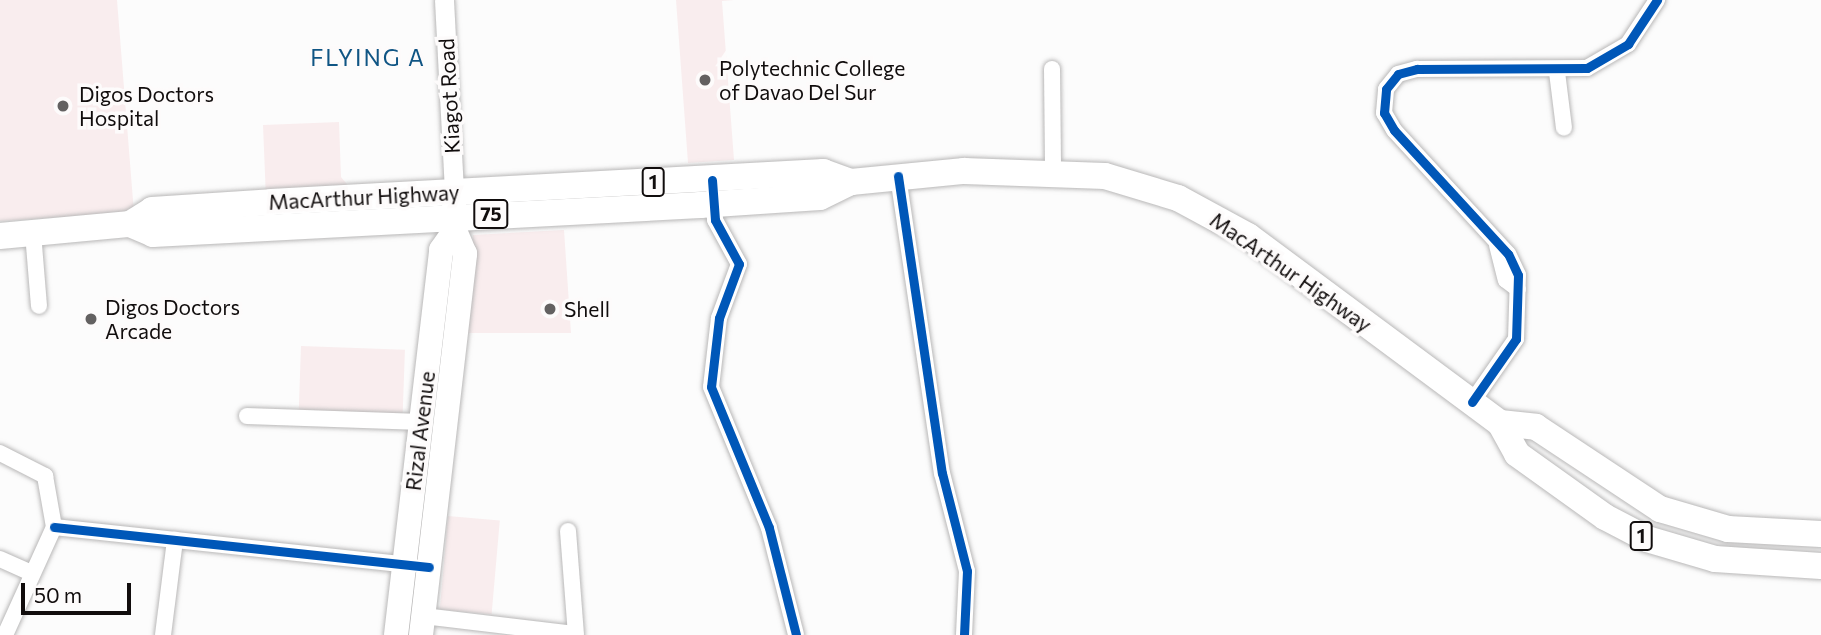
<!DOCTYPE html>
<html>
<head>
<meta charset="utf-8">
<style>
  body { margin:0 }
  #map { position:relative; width:1821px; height:635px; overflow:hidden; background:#fcfcfc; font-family:Commissioner,sans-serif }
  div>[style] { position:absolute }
  .built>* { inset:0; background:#f9edee; transform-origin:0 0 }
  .roads { filter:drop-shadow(0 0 2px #b9b8b8) drop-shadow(0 0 2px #b9b8b8) }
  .minor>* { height:16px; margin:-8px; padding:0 8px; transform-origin:8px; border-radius:8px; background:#fff }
  .tertiary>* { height:19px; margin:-9.5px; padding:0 9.5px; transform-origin:9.5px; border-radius:9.5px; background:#fff }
  .primary>* { height:24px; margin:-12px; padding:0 12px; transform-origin:12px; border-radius:12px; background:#fff }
  .trunk>* { height:26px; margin:-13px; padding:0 13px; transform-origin:13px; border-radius:13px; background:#fff }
  .cycleway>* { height:9px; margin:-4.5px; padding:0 4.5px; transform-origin:4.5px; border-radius:4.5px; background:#0057b8 }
  .dots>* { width:19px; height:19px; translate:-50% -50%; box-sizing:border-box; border:4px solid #fdfbfb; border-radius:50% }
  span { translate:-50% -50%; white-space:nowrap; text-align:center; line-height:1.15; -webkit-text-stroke:7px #fdfbfb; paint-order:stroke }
  .shield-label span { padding:2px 5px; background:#fdfbfb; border:2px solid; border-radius:5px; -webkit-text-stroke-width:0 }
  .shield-label { font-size:19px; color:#110d0d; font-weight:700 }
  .poi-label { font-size:21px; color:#110d0d }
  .left { translate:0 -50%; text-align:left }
  .street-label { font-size:21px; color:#110d0d }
  .neighbourhood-label { font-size:23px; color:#105584; letter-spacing:2px }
  .scale { position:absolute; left:21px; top:583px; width:110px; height:32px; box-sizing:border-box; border:4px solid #110d0d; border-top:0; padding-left:9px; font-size:21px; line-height:24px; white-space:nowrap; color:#110d0d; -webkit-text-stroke:5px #fdfbfb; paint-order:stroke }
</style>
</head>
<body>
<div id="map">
  <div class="built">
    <div style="clip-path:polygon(0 0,117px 0,134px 213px,0 221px)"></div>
    <div style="clip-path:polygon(676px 0,734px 0,722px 1px,734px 160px,688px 163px)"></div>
    <div style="clip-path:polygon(339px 122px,341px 177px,356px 195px,266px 199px,263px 125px)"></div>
    <div style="clip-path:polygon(564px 230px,571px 333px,464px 333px,473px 235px)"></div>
    <div style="left:301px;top:346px;width:104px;height:67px;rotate:2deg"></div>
    <div style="left:448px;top:516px;width:52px;height:94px;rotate:5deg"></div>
  </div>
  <div class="roads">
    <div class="minor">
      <div style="left:1052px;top:69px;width:101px;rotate:89.4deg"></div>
      <div style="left:1557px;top:72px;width:56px;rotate:82.9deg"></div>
      <div style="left:898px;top:176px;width:300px;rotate:81.6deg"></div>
      <div style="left:942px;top:473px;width:101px;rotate:75.7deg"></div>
      <div style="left:967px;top:571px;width:64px;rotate:92.7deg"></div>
      <div style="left:713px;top:196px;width:24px;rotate:85deg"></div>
      <div style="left:715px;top:220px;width:50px;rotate:61.4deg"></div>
      <div style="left:739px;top:264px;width:58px;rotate:110.3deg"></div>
      <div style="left:719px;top:318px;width:69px;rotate:96.6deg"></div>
      <div style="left:711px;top:387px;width:152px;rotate:67.6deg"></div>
      <div style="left:769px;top:528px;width:110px;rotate:75.8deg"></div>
      <div style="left:33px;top:233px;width:73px;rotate:85.3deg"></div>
      <div style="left:1497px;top:245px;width:36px;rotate:76deg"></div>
      <div style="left:1506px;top:280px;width:15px;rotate:37deg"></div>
      <div style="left:1472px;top:402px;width:77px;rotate:-55.1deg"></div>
      <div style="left:1516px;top:339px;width:64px;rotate:-88.2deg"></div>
      <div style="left:1518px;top:275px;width:23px;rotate:-115deg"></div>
      <div style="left:1508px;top:254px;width:168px;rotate:-132.6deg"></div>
      <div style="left:1394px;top:130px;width:20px;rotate:-120deg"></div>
      <div style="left:1384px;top:113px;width:24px;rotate:-85deg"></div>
      <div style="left:1386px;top:89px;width:19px;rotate:-51deg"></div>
      <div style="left:1398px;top:74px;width:20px;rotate:-15deg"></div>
      <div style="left:1417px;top:69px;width:170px;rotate:-0.3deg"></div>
      <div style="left:1587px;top:68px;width:48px;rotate:-30.3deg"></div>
      <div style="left:1628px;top:44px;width:53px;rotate:-56.6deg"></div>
      <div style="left:247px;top:416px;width:174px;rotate:2deg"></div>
      <div style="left:0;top:453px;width:51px;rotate:27.1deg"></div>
      <div style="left:45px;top:476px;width:52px;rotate:80deg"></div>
      <div style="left:54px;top:527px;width:119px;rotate:114.4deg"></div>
      <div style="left:54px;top:527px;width:360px;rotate:6.1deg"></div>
      <div style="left:568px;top:531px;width:104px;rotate:85.6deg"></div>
      <div style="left:0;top:559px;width:34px;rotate:24deg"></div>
      <div style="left:423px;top:616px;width:153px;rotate:6.8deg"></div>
      <div style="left:163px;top:635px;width:96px;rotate:-82.8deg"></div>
    </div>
    <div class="tertiary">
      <div style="left:444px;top:0;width:192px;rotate:87deg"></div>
    </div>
    <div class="primary">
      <div style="left:396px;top:635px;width:388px;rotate:-83.3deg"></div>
      <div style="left:441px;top:250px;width:24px;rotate:-55deg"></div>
      <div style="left:421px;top:635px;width:384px;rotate:-83.4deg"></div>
      <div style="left:465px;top:254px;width:26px;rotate:-113deg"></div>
      <div style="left:455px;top:230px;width:31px;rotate:-92deg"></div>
    </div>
    <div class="trunk">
      <div style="left:130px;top:224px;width:26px;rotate:-32deg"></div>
      <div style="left:152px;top:210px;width:119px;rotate:-3.8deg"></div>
      <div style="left:271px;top:202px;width:553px;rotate:-3.11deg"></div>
      <div style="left:823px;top:172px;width:30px;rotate:20deg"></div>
      <div style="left:0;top:236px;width:131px;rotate:-5.3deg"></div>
      <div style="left:130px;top:224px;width:25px;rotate:23deg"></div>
      <div style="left:153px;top:234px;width:548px;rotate:-3.03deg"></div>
      <div style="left:700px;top:205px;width:120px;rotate:-3.8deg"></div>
      <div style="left:820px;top:197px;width:34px;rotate:-26deg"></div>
      <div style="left:851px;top:182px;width:114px;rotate:-5.6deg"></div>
      <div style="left:964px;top:171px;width:141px;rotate:2deg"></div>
      <div style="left:1105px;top:176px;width:76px;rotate:16.8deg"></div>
      <div style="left:1178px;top:198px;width:80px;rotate:28.5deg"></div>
      <div style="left:1248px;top:236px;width:314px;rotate:36.6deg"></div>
      <div style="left:1500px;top:423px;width:35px;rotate:61deg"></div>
      <div style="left:1517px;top:454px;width:108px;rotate:35.6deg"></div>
      <div style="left:1605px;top:517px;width:47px;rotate:27.6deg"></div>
      <div style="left:1647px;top:539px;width:71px;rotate:16.4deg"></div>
      <div style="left:1715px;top:559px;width:106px;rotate:3.8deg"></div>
      <div style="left:1500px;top:423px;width:36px;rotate:6deg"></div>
      <div style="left:1536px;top:427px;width:149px;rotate:33.5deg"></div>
      <div style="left:1660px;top:509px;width:71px;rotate:16.4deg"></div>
      <div style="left:1728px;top:529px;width:93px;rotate:3.1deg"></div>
    </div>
  </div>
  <div class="cycleway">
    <div style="left:898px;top:176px;width:300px;rotate:81.6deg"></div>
    <div style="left:942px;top:473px;width:101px;rotate:75.7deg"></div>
    <div style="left:967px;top:571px;width:64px;rotate:92.7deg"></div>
    <div style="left:712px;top:180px;width:40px;rotate:85.7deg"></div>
    <div style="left:715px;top:220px;width:50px;rotate:61.4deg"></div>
    <div style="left:739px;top:264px;width:58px;rotate:110.3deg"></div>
    <div style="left:719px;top:318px;width:69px;rotate:96.6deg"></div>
    <div style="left:711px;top:387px;width:152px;rotate:67.6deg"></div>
    <div style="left:769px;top:528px;width:110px;rotate:75.8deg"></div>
    <div style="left:1472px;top:402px;width:77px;rotate:-55.1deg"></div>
    <div style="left:1516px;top:339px;width:64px;rotate:-88.2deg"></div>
    <div style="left:1518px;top:275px;width:23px;rotate:-115deg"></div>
    <div style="left:1508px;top:254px;width:168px;rotate:-132.6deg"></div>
    <div style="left:1394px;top:130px;width:20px;rotate:-120deg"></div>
    <div style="left:1384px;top:113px;width:24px;rotate:-85deg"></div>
    <div style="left:1386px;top:89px;width:19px;rotate:-51deg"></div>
    <div style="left:1398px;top:74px;width:20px;rotate:-15deg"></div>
    <div style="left:1417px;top:69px;width:170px;rotate:-0.3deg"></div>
    <div style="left:1587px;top:68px;width:48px;rotate:-30.3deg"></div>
    <div style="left:1628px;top:44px;width:53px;rotate:-56.6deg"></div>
    <div style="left:54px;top:527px;width:377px;rotate:6.1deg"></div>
  </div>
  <div class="dots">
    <div style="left:705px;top:80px;background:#636161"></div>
    <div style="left:63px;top:106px;background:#636161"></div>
    <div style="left:550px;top:309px;background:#636161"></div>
    <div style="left:91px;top:319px;background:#636161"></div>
  </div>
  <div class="shield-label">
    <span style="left:653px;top:182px">1</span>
    <span style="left:491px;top:214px">75</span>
    <span style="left:1641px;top:536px">1</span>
  </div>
  <div class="poi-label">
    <span class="left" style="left:719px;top:80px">Polytechnic College<br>of Davao Del Sur</span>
    <span class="left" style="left:79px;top:106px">Digos Doctors<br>Hospital</span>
    <span class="left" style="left:105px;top:319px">Digos Doctors<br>Arcade</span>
    <span class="left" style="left:564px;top:309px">Shell</span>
  </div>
  <div class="street-label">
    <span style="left:449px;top:96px;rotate:-93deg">Kiagot Road</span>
    <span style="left:364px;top:197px;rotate:-3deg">MacArthur Highway</span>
    <span style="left:1291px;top:272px;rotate:35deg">MacArthur Highway</span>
    <span style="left:420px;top:431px;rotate:-83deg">Rizal Avenue</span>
  </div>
  <div class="neighbourhood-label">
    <span style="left:368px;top:57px">FLYING A</span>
  </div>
  <div class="scale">50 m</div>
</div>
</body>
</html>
